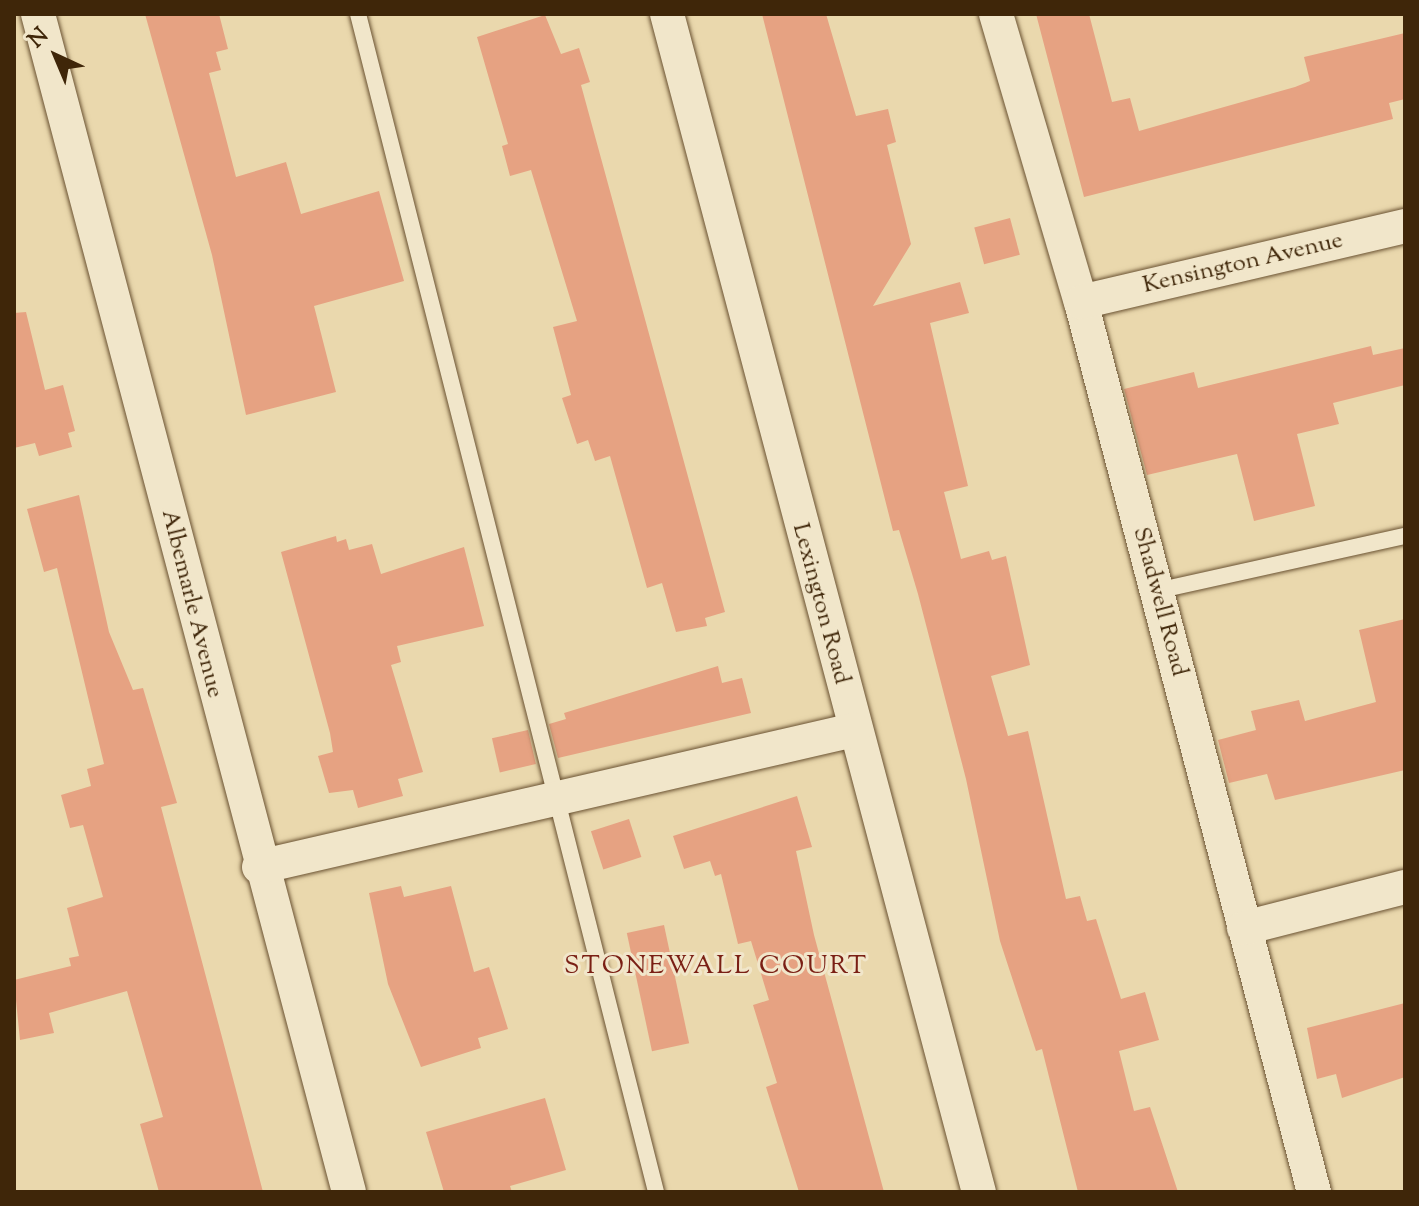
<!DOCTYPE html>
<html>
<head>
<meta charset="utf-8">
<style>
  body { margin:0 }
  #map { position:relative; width:1419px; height:1206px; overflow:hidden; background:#ead8ad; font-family:"Sorts Mill Goudy",serif }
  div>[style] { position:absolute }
  .building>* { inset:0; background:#e6a282; transform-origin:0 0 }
  .roads { filter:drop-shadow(0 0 2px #6a5232) drop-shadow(0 0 2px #6a5232) }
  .service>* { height:16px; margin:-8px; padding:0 8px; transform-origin:8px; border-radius:8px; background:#f1e6ca }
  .minor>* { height:34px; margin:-17px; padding:0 17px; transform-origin:17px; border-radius:17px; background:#f1e6ca }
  span { translate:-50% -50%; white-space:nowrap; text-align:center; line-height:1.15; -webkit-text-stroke:6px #f1e6ca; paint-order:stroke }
  .street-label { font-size:24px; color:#3f2609 }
  .neighbourhood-label { font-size:26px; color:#7a1f14; letter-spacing:2px }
  .frame { position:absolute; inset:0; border:16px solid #3f2609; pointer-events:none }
  .north { position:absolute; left:16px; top:16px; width:80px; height:80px; -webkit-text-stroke:6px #f1e6ca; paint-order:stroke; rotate:316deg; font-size:22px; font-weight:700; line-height:32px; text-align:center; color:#3f2609 }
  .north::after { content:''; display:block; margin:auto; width:28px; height:36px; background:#3f2609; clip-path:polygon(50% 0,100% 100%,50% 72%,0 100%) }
</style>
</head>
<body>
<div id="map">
  <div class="building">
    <div style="clip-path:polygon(145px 14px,219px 14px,228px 49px,216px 52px,221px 70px,209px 73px,236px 177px,286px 162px,301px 214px,379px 191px,404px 281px,314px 306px,336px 392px,246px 415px,212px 255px)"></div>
    <div style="clip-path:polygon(762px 14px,826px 14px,856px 116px,888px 109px,896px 142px,887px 145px,911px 244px,873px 306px,960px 282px,969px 313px,930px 323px,968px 486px,944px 492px,961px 559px,989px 551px,992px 560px,1006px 556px,1030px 665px,991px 676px,1008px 736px,1028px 731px,1066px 899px,1080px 896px,1087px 921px,1096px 919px,1121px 999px,1145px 992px,1159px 1040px,1119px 1051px,1134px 1111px,1150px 1107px,1178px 1192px,1078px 1192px,1042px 1049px,1036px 1051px,1000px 941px,966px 779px,918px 594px,899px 530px,893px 531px)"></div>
    <div style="clip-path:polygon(1036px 14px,1089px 14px,1112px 102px,1130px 98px,1139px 131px,1295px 87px,1310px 81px,1304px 57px,1405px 33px,1405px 99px,1389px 103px,1393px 119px,1084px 197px)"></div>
    <div style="clip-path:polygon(545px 15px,561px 54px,579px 48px,590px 82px,581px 85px,725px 612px,705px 618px,707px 626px,676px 632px,662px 583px,647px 588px,610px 456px,595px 461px,588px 440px,577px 444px,562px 398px,571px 395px,553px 327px,577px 321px,531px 170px,510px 176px,502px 146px,508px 144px,477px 37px)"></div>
    <div style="left:1010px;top:218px;width:38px;height:37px;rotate:75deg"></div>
    <div style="clip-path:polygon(26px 312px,45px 390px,63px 385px,75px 431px,68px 433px,72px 447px,39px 456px,35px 443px,14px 448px,14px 313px)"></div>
    <div style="clip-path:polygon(1371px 346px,1373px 355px,1405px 348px,1405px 385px,1333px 403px,1339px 424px,1297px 434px,1315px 506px,1254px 521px,1237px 454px,1147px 475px,1124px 389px,1194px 372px,1198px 388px)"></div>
    <div style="clip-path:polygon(79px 495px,109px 632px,133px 690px,143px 688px,177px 803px,161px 807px,263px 1192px,159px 1192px,140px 1124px,163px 1117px,127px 991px,49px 1013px,54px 1033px,20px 1040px,14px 980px,71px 966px,69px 958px,79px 956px,67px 908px,103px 897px,83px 825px,70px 828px,61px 795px,91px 786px,87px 769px,104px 764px,57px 568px,44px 572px,27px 509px)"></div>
    <div style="clip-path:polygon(336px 536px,337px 542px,346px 539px,349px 550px,372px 544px,381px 574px,464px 547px,484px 626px,397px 646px,401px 662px,391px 665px,423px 772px,398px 779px,403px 796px,358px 808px,353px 790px,329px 793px,318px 756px,333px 752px,330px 733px,281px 552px)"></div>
    <div style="clip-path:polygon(1405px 619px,1405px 770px,1275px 800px,1267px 774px,1229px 783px,1218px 740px,1256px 730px,1251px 711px,1299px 700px,1305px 721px,1376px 702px,1359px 630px)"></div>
    <div style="clip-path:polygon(718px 666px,722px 683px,742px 678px,751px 713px,558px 758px,549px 724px,566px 719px,564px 713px)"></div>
    <div style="left:528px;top:730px;width:35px;height:37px;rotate:77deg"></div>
    <div style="clip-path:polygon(797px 796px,812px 847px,796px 851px,814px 935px,884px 1192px,799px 1192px,766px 1087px,777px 1083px,753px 1005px,769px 1000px,751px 941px,738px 944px,721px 874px,715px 876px,710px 861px,684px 869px,673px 836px)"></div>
    <div style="left:629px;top:819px;width:40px;height:40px;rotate:72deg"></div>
    <div style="clip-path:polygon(401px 886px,404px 897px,451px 886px,474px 972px,489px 967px,508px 1029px,478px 1038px,481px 1048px,421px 1067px,388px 984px,369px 893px)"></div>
    <div style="left:664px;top:925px;width:121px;height:38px;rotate:78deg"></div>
    <div style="clip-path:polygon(1405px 1003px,1405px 1077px,1342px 1098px,1336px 1074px,1317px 1079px,1307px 1028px)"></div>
    <div style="clip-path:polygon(545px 1098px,566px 1170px,510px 1186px,512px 1192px,444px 1192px,426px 1132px)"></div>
  </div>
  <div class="roads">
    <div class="service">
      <div style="left:358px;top:14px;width:1215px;rotate:75.8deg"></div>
      <div style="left:1156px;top:591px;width:255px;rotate:-12.5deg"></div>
    </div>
    <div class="minor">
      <div style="left:38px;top:14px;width:1218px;rotate:75.21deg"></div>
      <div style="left:667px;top:14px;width:1219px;rotate:75.17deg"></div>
      <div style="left:996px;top:14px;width:300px;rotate:73.6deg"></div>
      <div style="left:1081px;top:302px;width:920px;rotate:75.33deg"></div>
      <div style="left:1081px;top:302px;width:333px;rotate:-13.2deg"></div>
      <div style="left:259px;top:867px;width:611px;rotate:-12.97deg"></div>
      <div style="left:1244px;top:928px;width:166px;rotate:-14.3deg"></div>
    </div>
  </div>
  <div class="street-label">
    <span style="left:1243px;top:264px;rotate:-13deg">Kensington Avenue</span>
    <span style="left:1159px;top:602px;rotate:75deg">Shadwell Road</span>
    <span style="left:191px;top:604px;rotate:76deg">Albemarle Avenue</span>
    <span style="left:820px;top:604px;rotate:75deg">Lexington Road</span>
  </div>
  <div class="neighbourhood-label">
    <span style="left:716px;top:967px">STONEWALL COURT</span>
  </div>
  <div class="frame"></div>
  <div class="north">N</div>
</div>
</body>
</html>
